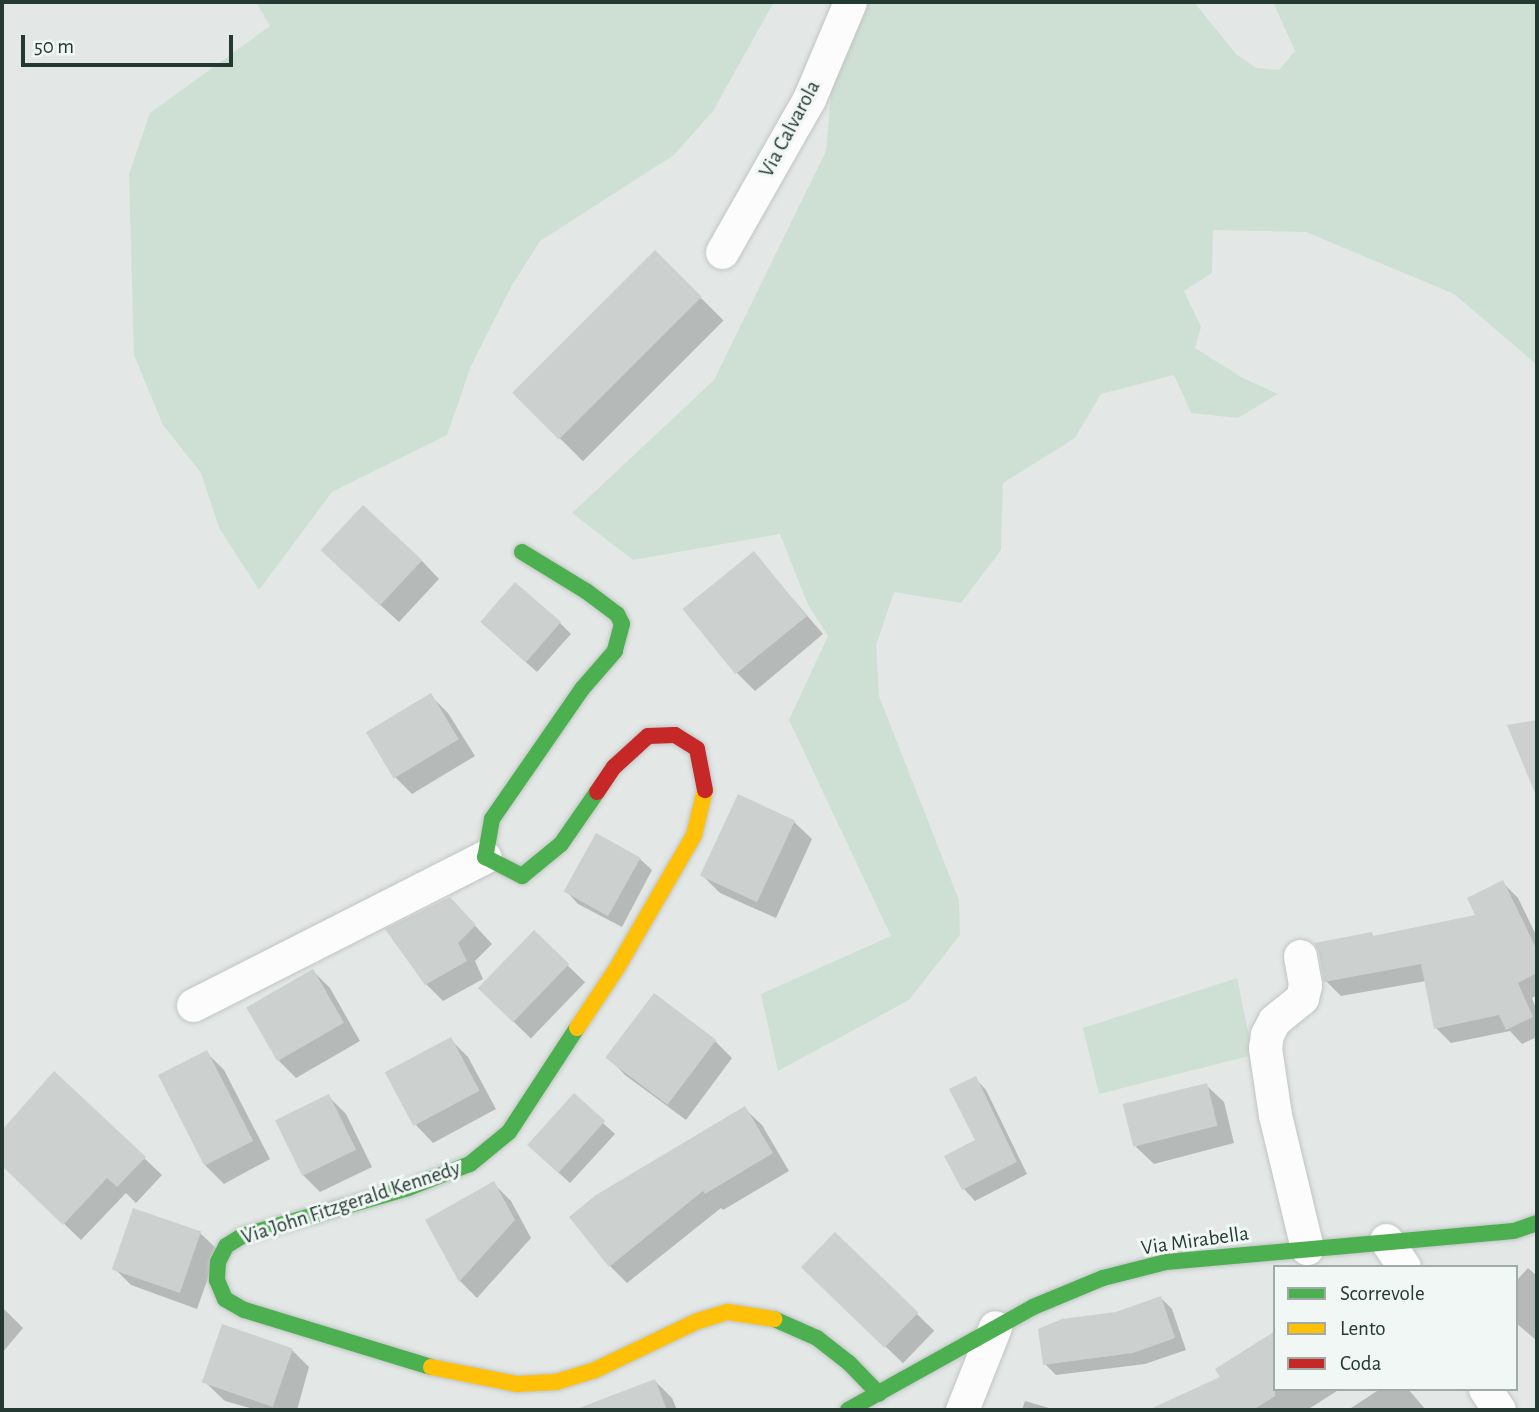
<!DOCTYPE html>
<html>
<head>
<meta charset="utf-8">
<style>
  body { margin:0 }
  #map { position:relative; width:1539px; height:1412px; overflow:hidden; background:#e3e8e6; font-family:"Alegreya Sans",sans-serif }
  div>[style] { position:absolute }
  .green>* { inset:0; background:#cee0d3 }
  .shadow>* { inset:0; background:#0003; transform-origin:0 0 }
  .building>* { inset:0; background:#ccd1cf; transform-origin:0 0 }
  .roads { filter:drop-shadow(0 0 2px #c0c5c3) drop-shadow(0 0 2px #c0c5c3) }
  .street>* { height:33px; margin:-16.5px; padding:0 16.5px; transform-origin:16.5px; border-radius:16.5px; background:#fbfcfb }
  .fast>* { height:16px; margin:-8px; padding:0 8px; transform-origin:8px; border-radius:8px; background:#4caf50 }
  .slow>* { height:16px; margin:-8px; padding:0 8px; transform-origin:8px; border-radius:8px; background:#ffc107 }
  .jam>* { height:16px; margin:-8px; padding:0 8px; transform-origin:8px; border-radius:8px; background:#c62828 }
  span { translate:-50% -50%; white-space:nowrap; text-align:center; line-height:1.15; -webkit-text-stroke:6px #f1f7f4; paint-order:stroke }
  .street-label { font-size:21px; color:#233932 }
  .frame { position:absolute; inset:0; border:4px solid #233932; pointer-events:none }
  .legend { position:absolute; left:1273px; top:1265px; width:245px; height:126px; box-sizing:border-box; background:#f1f7f4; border:2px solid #9faba6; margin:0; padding:9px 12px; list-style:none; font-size:21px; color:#233932 }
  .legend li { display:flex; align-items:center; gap:14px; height:35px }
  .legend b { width:35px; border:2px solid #9faba6 }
  .scale { position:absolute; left:21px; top:35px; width:212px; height:32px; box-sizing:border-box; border:4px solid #233932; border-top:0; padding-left:9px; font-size:21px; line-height:24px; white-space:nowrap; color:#233932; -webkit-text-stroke:5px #f1f7f4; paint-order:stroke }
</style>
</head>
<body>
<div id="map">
  <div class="green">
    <div style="clip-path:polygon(256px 2px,774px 2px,713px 111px,674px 155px,540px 241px,511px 287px,471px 366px,447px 435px,332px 492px,259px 590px,219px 528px,201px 473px,163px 425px,134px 355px,129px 174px,150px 113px,270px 26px)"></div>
    <div style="clip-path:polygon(839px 2px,1194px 2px,1236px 54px,1256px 68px,1279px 70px,1295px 51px,1273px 2px,1537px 2px,1537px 365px,1454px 294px,1306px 232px,1213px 230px,1212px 273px,1184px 291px,1201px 327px,1195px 348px,1243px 378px,1278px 394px,1238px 418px,1191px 413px,1174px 375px,1101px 394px,1075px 438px,1003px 483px,1001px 550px,961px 603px,894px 592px,876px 645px,879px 696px,959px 900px,960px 935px,909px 1000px,778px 1071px,761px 994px,891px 936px,789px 720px,828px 636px,808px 605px,780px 534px,633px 560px,572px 513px,714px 380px,826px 151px)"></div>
    <div style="clip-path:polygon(1237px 978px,1253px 1055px,1099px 1094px,1083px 1028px)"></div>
  </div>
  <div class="shadow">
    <div style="left:655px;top:252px;width:97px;height:199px;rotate:45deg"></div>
    <div style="clip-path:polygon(754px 554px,823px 634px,755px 691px,737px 673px)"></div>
    <div style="clip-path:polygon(422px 561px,439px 579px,399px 622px,340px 568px)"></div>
    <div style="clip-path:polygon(560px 623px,571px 634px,537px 672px,493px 633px)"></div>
    <div style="clip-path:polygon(431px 696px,448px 713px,475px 756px,412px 794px,395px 777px,368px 734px)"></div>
    <div style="clip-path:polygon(738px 796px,794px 822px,812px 839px,776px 918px,720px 893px,702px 875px)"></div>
    <div style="clip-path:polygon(640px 859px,652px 870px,622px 927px,578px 904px,567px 892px)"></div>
    <div style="clip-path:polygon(1502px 882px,1518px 898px,1537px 937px,1537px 995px,1532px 998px,1537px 1011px,1537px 1037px,1522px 1044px,1510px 1031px,1451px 1043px,1436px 1028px,1426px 981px,1341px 996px,1326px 981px,1371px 934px,1375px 937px,1478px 916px)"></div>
    <div style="clip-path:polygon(467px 917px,492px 944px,475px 961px,483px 979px,443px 1001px,426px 984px)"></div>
    <div style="left:534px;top:933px;width:71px;height:78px;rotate:44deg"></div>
    <div style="clip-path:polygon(313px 971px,330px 988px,360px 1041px,296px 1078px,279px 1061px)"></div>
    <div style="clip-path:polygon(451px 1040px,468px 1057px,496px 1109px,433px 1143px,416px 1125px)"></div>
    <div style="clip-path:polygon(715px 1041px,732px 1058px,686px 1120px,625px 1075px,608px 1057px)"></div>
    <div style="clip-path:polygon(207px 1053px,224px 1070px,270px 1159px,224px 1184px,206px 1166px,160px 1077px)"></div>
    <div style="clip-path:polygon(54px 1073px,162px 1175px,136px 1203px,126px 1193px,81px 1240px,2px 1164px,2px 1131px)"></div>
    <div style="clip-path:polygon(975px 1078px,986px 1090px,1027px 1174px,975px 1201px,964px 1189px,977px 1141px)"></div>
    <div style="clip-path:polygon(1206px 1085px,1224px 1102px,1234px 1143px,1154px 1164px,1136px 1147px)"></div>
    <div style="clip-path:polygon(328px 1096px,346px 1114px,372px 1167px,320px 1192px,303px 1175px)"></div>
    <div style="clip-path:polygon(744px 1108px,762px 1125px,789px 1171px,723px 1210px,721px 1208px,627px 1283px,610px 1266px)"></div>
    <div style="clip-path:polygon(603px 1123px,615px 1134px,570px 1183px,540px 1156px)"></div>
    <div style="clip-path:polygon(494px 1184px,511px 1201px,531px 1238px,477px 1298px,460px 1281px,427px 1220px)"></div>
    <div style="clip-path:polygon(200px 1233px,218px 1250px,197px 1309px,131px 1285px,114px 1268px)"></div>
    <div style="left:835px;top:1235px;width:138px;height:45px;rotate:44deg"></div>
    <div style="clip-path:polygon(1528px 1268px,1537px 1276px,1537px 1341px,1516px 1323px,1516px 1281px)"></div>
    <div style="clip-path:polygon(1161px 1298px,1172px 1309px,1186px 1350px,1145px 1364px,1056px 1375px,1045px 1364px,1116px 1313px)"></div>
    <div style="clip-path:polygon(2px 1307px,23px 1328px,2px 1353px)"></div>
    <div style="clip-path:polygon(292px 1350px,309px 1367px,297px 1410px,257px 1410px,225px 1401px,207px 1384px)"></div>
    <div style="clip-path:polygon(1223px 1378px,1275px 1389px,1340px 1389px,1307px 1410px,1153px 1410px)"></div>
    <div style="clip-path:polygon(655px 1381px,672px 1398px,677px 1410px,578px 1410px)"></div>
    <div style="clip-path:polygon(1380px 1389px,1408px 1389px,1426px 1410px,1348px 1410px)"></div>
    <div style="clip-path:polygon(1025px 1401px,1056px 1410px,1022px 1410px)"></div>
  </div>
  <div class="building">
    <div style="left:655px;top:250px;width:66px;height:202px;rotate:45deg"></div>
    <div style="left:363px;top:505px;width:81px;height:62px;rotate:43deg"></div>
    <div style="left:754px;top:551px;width:84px;height:92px;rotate:51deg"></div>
    <div style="left:515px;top:582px;width:61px;height:53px;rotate:41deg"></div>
    <div style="left:431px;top:693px;width:54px;height:76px;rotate:59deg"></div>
    <div style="clip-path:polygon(1537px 720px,1537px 798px,1507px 725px)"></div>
    <div style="left:738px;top:794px;width:63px;height:90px;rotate:25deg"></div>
    <div style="left:596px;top:833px;width:51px;height:67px;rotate:29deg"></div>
    <div style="clip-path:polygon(1503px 880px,1537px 950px,1537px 973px,1518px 983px,1533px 1017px,1506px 1030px,1499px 1015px,1434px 1029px,1421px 964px,1324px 982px,1319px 953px,1314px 943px,1372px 932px,1373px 936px,1475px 915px,1467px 898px)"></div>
    <div style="clip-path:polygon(450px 897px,476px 925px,458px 943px,467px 961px,425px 985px,385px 929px)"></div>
    <div style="left:534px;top:930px;width:49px;height:81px;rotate:44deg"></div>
    <div style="left:313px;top:969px;width:62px;height:77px;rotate:60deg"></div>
    <div style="left:654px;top:993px;width:78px;height:81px;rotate:37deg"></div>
    <div style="left:451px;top:1037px;width:61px;height:75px;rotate:62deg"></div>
    <div style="left:207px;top:1050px;width:102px;height:55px;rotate:63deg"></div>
    <div style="clip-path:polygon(54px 1071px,146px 1157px,117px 1187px,107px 1178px,63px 1225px,2px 1166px,2px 1130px)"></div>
    <div style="clip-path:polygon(976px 1076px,1017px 1162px,962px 1190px,944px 1156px,975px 1140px,949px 1089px)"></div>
    <div style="left:1207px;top:1083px;width:44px;height:87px;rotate:76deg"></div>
    <div style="left:574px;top:1093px;width:42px;height:70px;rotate:42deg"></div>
    <div style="left:329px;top:1094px;width:62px;height:60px;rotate:64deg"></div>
    <div style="clip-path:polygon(745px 1106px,773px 1153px,705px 1194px,703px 1191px,609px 1267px,569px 1217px,596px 1195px)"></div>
    <div style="clip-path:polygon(494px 1181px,515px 1220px,459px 1282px,425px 1220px)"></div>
    <div style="left:133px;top:1208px;width:72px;height:65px;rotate:19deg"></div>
    <div style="left:835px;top:1232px;width:116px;height:49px;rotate:44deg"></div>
    <div style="clip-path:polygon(1161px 1296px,1175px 1338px,1133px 1353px,1043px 1365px,1038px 1329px,1062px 1319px,1116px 1312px)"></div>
    <div style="left:222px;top:1324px;width:75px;height:62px;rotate:19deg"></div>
    <div style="clip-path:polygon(1275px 1331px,1275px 1396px,1253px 1410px,1148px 1410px,1220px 1377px,1215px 1369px)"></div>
    <div style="clip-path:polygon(655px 1379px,667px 1410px,579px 1410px,579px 1408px)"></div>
  </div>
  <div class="roads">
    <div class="street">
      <div style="left:722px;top:252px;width:176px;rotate:-60.4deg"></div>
      <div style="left:809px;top:99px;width:105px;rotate:-67.1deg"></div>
      <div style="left:1300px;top:956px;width:29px;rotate:80deg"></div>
      <div style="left:1305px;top:985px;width:13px;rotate:103deg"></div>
      <div style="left:1302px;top:998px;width:36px;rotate:141deg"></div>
      <div style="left:1274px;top:1021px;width:15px;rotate:118deg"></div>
      <div style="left:1267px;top:1034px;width:14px;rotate:98deg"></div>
      <div style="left:1265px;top:1048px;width:68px;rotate:81.5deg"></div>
      <div style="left:1275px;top:1115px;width:137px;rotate:76.5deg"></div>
      <div style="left:193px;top:1005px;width:327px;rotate:-26.9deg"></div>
      <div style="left:1386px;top:1240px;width:32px;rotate:56deg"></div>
      <div style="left:1485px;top:1389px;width:25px;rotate:56deg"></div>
      <div style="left:962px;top:1410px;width:89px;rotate:-68.3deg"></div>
    </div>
    <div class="fast">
      <div style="left:522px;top:552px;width:75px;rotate:31.4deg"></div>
      <div style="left:586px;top:591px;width:39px;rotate:37deg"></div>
      <div style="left:617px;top:614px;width:11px;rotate:63deg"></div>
      <div style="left:622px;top:624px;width:28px;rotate:105deg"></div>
      <div style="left:615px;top:651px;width:50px;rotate:131deg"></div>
      <div style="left:582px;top:689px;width:158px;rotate:124.7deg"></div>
      <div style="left:492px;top:819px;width:39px;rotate:100deg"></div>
      <div style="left:485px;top:857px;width:42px;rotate:27.2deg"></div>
      <div style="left:522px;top:876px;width:50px;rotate:-39.4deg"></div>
      <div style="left:561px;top:844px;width:63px;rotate:-55.3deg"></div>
      <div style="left:774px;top:1319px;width:47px;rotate:23.8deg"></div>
      <div style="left:817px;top:1338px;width:41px;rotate:38deg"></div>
      <div style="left:849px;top:1363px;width:43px;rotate:45.9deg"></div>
      <div style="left:431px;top:1367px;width:195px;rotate:-163deg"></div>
      <div style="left:244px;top:1310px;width:22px;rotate:-150deg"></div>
      <div style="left:225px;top:1299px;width:21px;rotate:-113deg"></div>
      <div style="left:217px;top:1280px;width:18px;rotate:-87deg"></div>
      <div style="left:218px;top:1262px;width:18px;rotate:-63deg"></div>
      <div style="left:226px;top:1246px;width:19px;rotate:-32deg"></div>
      <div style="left:242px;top:1236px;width:173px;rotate:-16.1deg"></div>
      <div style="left:408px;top:1188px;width:66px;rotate:-21.2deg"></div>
      <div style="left:470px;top:1164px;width:50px;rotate:-39.4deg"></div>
      <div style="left:509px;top:1132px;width:124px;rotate:-56.8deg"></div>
      <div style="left:848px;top:1410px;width:212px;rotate:-29.1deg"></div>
      <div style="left:1033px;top:1307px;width:76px;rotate:-22.5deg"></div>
      <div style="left:1103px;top:1278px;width:65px;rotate:-14.3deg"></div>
      <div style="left:1166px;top:1262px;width:349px;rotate:-5.1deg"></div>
      <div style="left:1514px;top:1231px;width:24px;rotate:-19deg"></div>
    </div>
    <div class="slow">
      <div style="left:577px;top:1028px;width:72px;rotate:-56.3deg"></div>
      <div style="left:617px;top:968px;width:154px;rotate:-59.9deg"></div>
      <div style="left:694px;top:835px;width:46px;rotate:-76.3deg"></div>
      <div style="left:431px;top:1367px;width:88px;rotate:11.2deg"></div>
      <div style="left:517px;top:1384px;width:39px;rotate:-3deg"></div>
      <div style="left:556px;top:1382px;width:39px;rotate:-17deg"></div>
      <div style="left:593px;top:1371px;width:116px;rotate:-25.5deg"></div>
      <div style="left:698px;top:1321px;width:31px;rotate:-17deg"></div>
      <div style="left:728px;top:1312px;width:47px;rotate:8.7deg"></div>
    </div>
    <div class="jam">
      <div style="left:597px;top:792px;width:30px;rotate:-56deg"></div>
      <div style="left:614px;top:767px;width:46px;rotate:-42.4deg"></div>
      <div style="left:648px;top:736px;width:27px;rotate:-2deg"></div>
      <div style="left:675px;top:735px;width:26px;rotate:32deg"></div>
      <div style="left:697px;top:749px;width:42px;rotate:79deg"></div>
    </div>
  </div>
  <div class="street-label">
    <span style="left:790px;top:129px;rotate:-62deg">Via Calvarola</span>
    <span style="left:351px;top:1203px;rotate:-18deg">Via John Fitzgerald Kennedy</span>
    <span style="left:1195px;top:1241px;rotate:-8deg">Via Mirabella</span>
  </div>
  <div class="frame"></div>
  <ul class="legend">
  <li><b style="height:9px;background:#4caf50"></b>Scorrevole</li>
  <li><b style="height:9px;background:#ffc107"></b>Lento</li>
  <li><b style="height:9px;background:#c62828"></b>Coda</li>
  </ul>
  <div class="scale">50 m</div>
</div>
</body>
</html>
